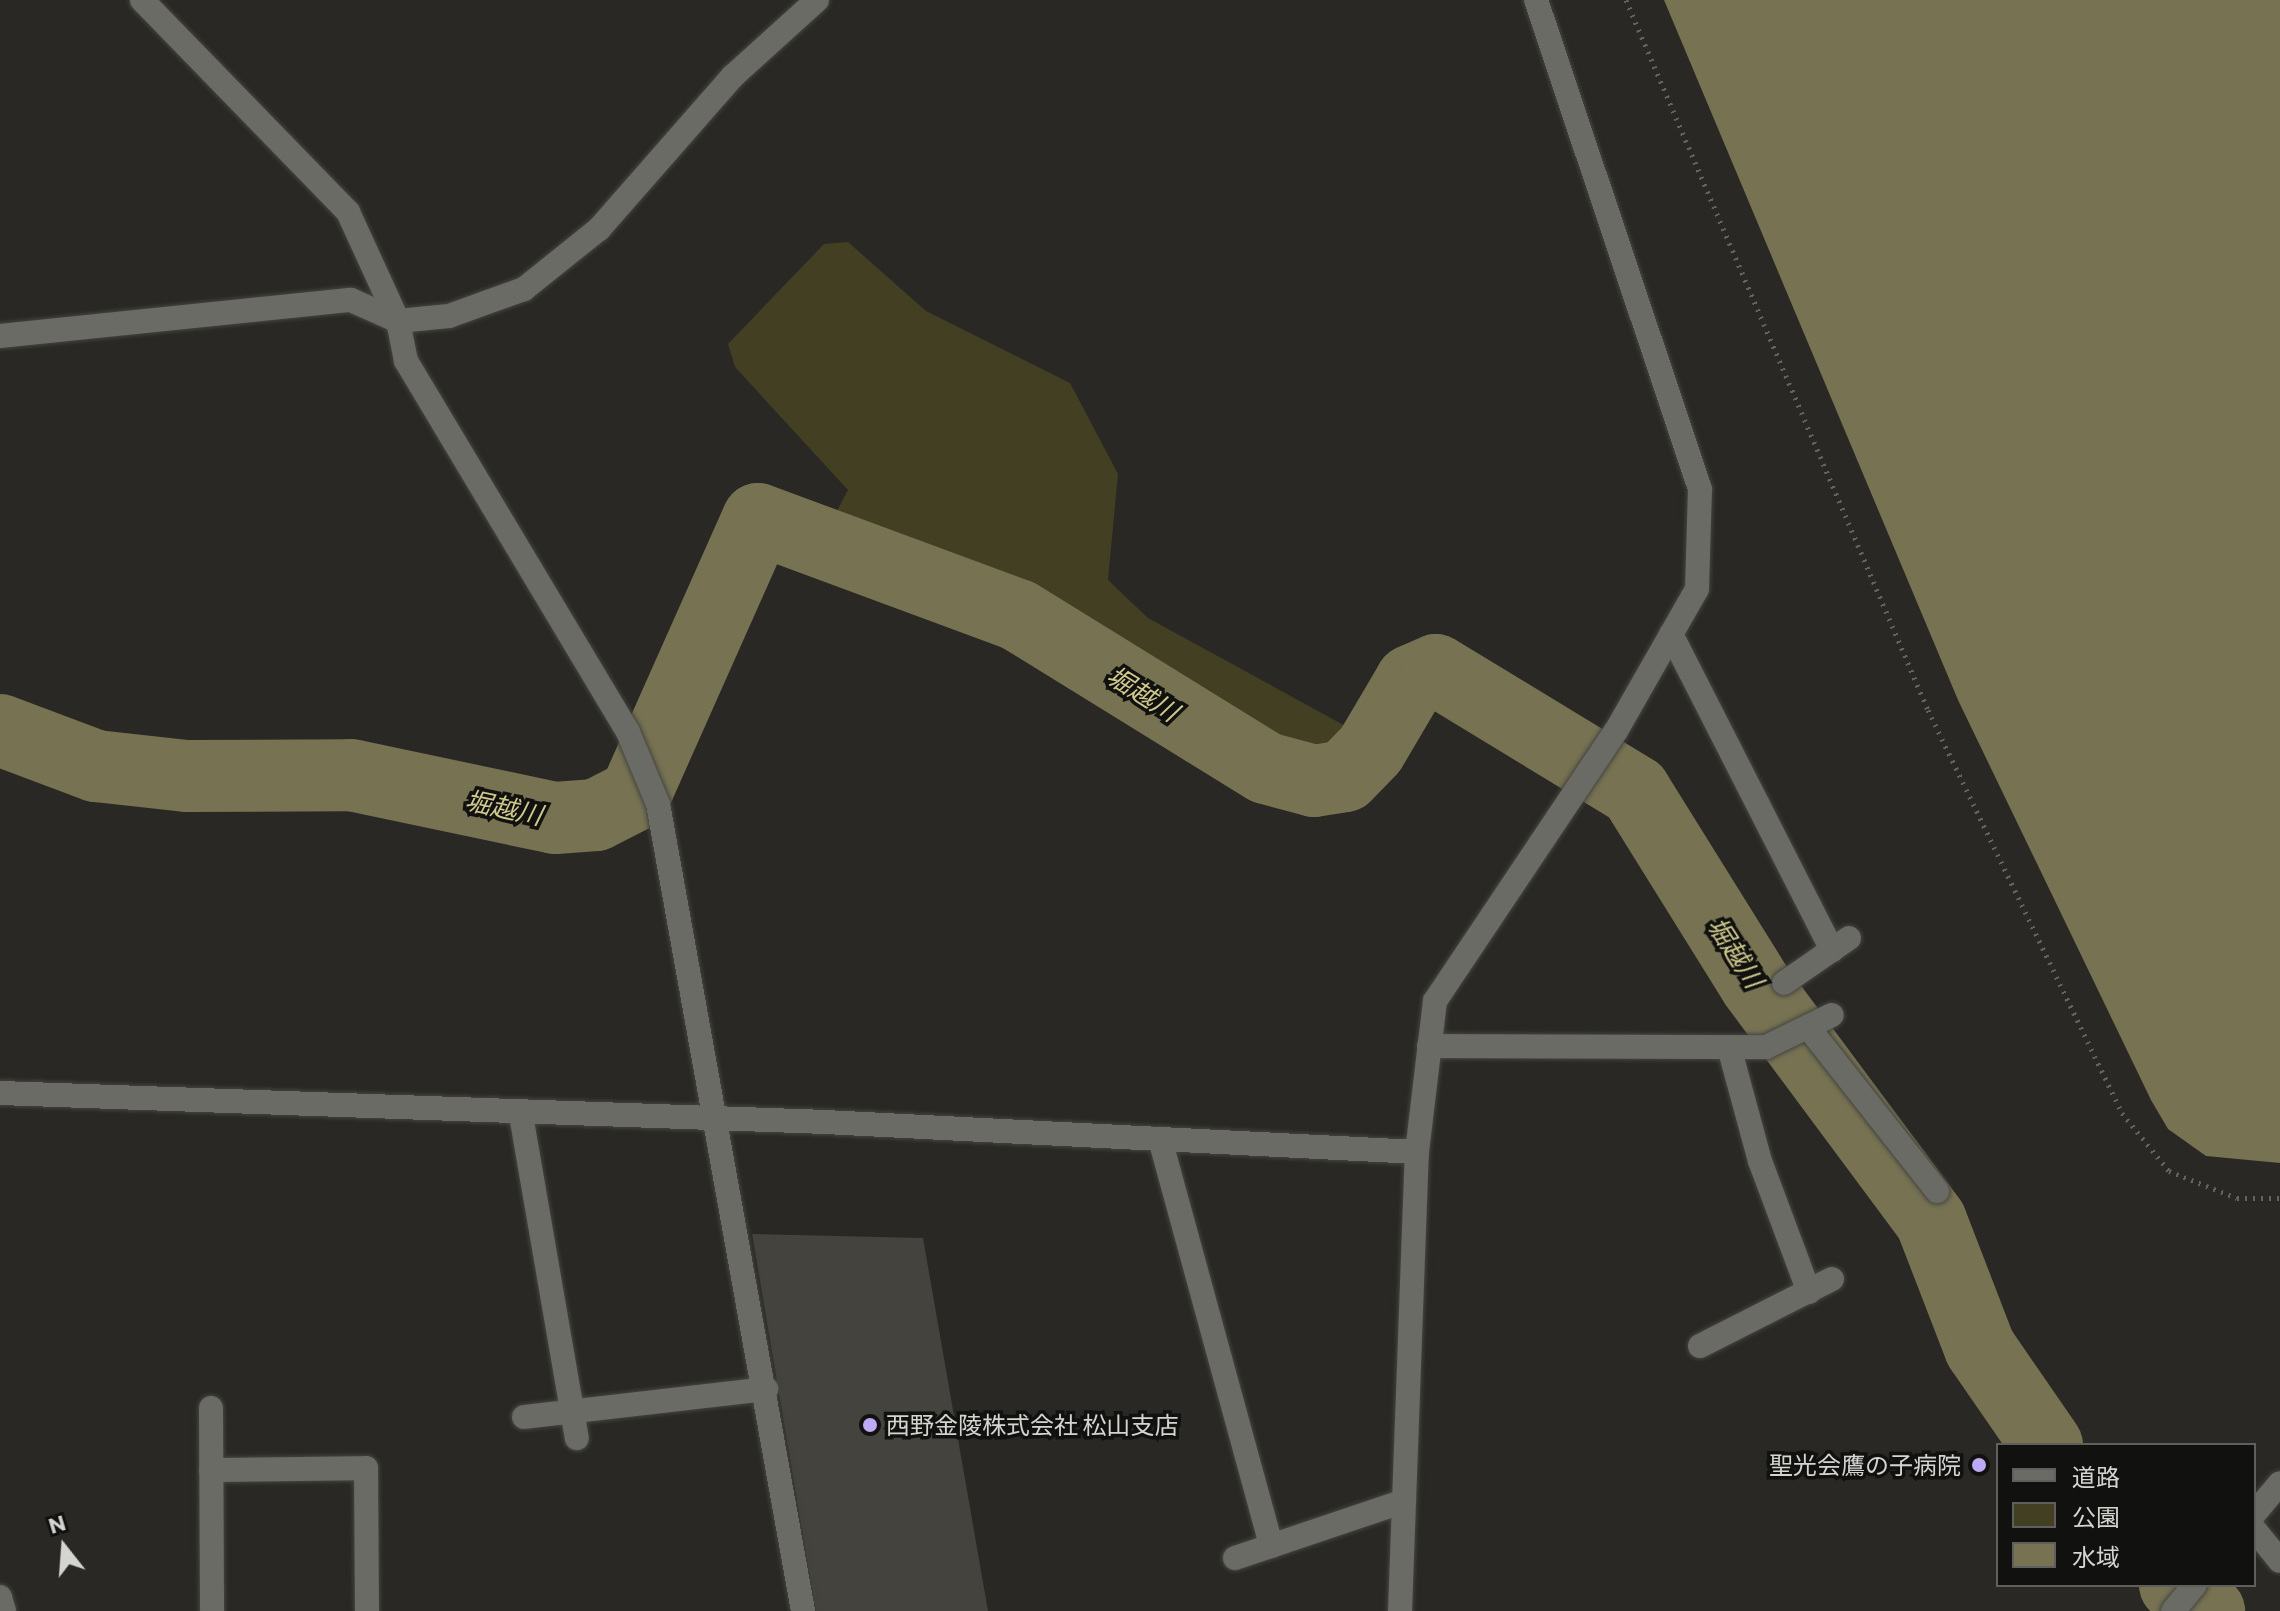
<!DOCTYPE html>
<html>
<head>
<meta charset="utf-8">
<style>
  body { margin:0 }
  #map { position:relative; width:2280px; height:1611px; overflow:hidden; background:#292824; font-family:Commissioner,"Noto Sans JP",sans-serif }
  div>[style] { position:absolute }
  .green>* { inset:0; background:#433f22 }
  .water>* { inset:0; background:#767252 }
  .river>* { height:72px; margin:-36px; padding:0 36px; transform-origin:36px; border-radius:36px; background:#767252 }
  .building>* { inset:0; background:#44433e }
  .path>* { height:5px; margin-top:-2.5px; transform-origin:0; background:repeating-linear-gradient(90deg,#62625e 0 2px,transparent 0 8px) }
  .roads { filter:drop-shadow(0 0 2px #444440) drop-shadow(0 0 2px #444440) }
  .minor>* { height:24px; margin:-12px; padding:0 12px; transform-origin:12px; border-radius:12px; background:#6b6b65 }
  .dots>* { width:22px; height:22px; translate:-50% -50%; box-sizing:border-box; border:4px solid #11110f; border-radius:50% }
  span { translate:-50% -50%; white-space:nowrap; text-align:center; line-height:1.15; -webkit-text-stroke:7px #11110f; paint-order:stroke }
  .poi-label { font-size:24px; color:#d4d4d1 }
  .left { translate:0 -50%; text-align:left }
  .right { translate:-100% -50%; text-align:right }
  .water-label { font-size:26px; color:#cfc98e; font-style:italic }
  .legend { position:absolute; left:1996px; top:1443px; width:260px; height:144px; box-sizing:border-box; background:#11110f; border:2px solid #5f5f5d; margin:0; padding:10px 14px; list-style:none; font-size:24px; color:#d4d4d1 }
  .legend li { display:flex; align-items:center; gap:16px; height:40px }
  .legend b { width:40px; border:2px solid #5f5f5d }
  .north { position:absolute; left:24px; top:1507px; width:80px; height:80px; -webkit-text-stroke:6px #11110f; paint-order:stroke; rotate:343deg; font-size:22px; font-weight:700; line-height:32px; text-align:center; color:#d4d4d1 }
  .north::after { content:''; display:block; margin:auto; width:28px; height:36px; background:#d4d4d1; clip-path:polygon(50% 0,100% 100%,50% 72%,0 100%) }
</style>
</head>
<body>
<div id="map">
  <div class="green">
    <div style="clip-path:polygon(848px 242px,926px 311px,1070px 383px,1118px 474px,1108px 580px,1148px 618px,1349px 728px,1348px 749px,1314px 766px,1271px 756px,1022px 605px,830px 524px,848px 490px,735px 367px,728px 344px,824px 244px)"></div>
  </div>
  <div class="water">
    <div style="clip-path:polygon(1664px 0,2280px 0,2280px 1163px,2206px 1156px,2168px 1129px,2151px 1100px,1958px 700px)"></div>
  </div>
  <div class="river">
    <div style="left:0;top:730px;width:103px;rotate:20.6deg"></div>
    <div style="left:96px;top:766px;width:91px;rotate:6.3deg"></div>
    <div style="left:186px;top:776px;width:165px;rotate:-0.3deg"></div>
    <div style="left:351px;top:775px;width:208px;rotate:11.9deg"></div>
    <div style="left:555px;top:818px;width:41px;rotate:-4.2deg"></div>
    <div style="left:596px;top:815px;width:44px;rotate:-27.1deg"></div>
    <div style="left:635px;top:795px;width:302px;rotate:-66deg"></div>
    <div style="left:758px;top:519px;width:277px;rotate:20.3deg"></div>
    <div style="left:1018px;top:615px;width:291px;rotate:31.7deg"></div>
    <div style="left:1266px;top:768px;width:50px;rotate:15.2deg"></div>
    <div style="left:1314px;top:781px;width:31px;rotate:-9deg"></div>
    <div style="left:1345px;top:776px;width:37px;rotate:-46deg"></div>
    <div style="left:1371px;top:749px;width:79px;rotate:-59.5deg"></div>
    <div style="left:1411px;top:681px;width:27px;rotate:-24deg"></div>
    <div style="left:1436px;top:670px;width:233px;rotate:31.3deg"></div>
    <div style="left:1635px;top:791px;width:227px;rotate:58.1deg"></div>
    <div style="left:1755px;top:984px;width:295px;rotate:53.4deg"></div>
    <div style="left:1931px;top:1221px;width:136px;rotate:68.9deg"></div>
    <div style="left:1980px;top:1348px;width:118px;rotate:55.4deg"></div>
    <div style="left:2175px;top:1585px;width:43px;rotate:37.4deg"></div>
  </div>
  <div class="building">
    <div style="clip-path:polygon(752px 1234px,923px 1238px,988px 1611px,816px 1611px)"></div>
  </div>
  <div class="path">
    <div style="left:1626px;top:0;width:772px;rotate:66.96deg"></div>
    <div style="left:1928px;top:710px;width:447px;rotate:64.3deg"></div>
    <div style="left:2122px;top:1113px;width:75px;rotate:51deg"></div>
    <div style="left:2169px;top:1171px;width:73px;rotate:21.7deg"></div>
    <div style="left:2237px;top:1198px;width:43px"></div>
  </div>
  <div class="roads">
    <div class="minor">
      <div style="left:142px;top:0;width:296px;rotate:45.8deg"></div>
      <div style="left:348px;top:212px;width:120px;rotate:65.4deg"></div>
      <div style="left:398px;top:321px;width:41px;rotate:78.7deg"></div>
      <div style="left:406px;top:361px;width:432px;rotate:59.1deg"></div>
      <div style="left:628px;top:732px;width:78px;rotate:67.4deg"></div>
      <div style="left:658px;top:804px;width:820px;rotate:79.81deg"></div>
      <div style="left:0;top:336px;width:353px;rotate:-5.9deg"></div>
      <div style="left:351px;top:300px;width:51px;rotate:24.1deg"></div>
      <div style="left:398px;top:321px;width:51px;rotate:-5.6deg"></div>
      <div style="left:449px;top:316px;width:80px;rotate:-19.8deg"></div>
      <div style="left:524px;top:289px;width:96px;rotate:-38.7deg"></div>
      <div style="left:599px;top:229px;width:203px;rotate:-48.8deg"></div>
      <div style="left:733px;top:76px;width:113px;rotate:-42.1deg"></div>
      <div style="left:1671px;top:634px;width:355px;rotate:63deg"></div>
      <div style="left:1784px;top:983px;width:79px;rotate:-34.7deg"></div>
      <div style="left:1808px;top:1027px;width:209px;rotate:51.8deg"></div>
      <div style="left:1429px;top:1046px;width:337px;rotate:0.2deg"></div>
      <div style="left:1766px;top:1047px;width:73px;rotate:-25.9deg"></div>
      <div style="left:1729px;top:1047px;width:118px;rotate:74.8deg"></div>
      <div style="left:1760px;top:1161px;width:140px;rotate:69.5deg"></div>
      <div style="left:0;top:1093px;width:826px;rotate:2.01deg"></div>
      <div style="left:825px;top:1122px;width:593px;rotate:2.9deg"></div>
      <div style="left:521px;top:1115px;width:328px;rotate:80.2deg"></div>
      <div style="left:1160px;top:1139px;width:422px;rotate:74.7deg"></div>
      <div style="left:1700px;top:1346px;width:148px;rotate:-26.9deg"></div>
      <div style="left:211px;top:1408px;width:203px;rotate:89.7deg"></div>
      <div style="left:524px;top:1417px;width:244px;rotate:-6.6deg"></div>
      <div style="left:211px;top:1470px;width:155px;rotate:-0.7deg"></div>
      <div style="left:366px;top:1468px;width:143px;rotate:89.6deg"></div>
      <div style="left:2254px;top:1514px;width:40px;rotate:-50deg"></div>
      <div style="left:2254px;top:1529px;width:41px;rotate:50.9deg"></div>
      <div style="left:1235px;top:1558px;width:178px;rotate:-18.6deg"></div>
      <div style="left:0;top:1597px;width:15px;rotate:74deg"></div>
      <div style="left:1400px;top:1611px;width:459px;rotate:-87.9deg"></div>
      <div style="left:1417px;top:1152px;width:152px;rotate:-83.2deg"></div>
      <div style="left:1435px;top:1001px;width:325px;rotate:-56.2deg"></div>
      <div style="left:1616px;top:731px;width:163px;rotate:-60.3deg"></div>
      <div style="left:1697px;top:589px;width:100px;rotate:-88.3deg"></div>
      <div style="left:1700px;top:489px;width:516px;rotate:-108.54deg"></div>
      <div style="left:2173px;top:1611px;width:34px;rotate:-50deg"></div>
    </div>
  </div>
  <div class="dots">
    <div style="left:870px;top:1425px;background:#bda9f5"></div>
    <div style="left:1979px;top:1465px;background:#bda9f5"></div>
  </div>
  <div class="poi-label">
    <span class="left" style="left:886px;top:1425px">西野金陵株式会社 松山支店</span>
    <span class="right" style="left:1961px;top:1465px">聖光会鷹の子病院</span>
  </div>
  <div class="water-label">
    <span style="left:1143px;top:693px;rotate:32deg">堀越川</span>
    <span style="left:504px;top:807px;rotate:12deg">堀越川</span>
    <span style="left:1736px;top:952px;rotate:57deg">堀越川</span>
  </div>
  <ul class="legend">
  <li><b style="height:10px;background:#6b6b65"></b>道路</li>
  <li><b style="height:22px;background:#433f22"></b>公園</li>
  <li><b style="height:22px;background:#767252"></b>水域</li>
  </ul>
  <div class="north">N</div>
</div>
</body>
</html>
